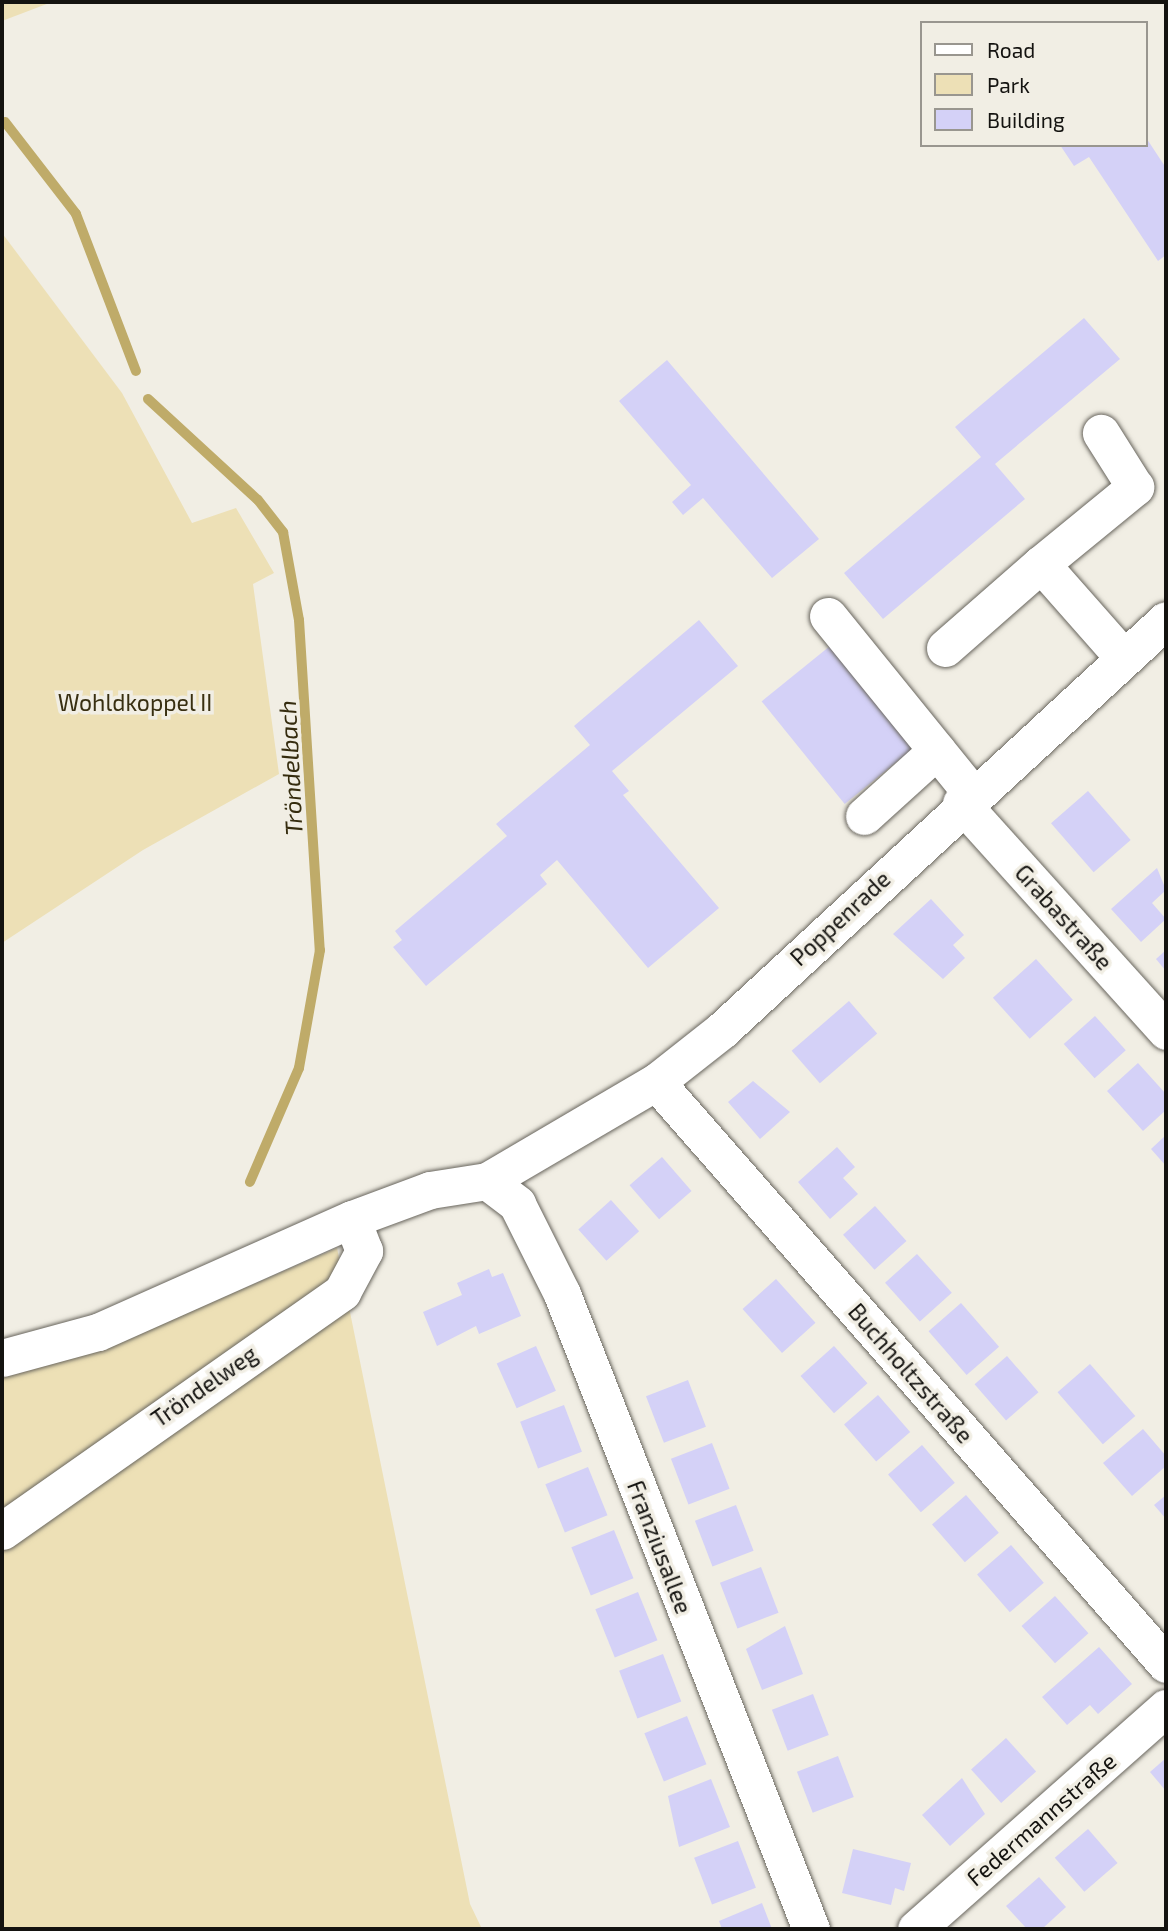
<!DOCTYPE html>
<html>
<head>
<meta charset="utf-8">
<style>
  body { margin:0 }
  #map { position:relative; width:1168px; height:1931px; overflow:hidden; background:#f1eee4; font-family:"Exo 2",sans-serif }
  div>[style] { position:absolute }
  .green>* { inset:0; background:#ede0b6 }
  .stream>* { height:10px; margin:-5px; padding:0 5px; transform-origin:5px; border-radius:5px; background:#bfab69 }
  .building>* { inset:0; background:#d4d1f7; transform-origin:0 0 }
  .roads { filter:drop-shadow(0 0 2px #68655d) drop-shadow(0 0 2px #68655d) }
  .minor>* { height:37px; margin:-18.5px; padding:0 18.5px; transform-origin:18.5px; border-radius:18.5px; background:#fff }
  span { translate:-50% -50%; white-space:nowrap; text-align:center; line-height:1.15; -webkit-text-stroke:7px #f1eee4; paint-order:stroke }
  .park-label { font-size:23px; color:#382f11 }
  .street-label { font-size:23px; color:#141310 }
  .water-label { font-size:24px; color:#352c0e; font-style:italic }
  .frame { position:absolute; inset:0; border:4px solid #141310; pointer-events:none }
  .legend { position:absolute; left:920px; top:21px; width:228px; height:126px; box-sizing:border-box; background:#f1eee4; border:2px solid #99968f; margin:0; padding:9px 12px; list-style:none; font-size:21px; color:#141310 }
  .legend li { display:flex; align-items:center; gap:14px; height:35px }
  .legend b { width:35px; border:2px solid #99968f }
</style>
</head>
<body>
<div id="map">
  <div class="green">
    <div style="clip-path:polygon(2px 2px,52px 2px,2px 21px)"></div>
    <div style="clip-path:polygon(2px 233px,122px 393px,192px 523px,236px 508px,274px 573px,253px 584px,279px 774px,143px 850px,2px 943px)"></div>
    <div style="clip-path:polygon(337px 1248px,470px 1904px,482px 1929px,2px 1929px,2px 1378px,104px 1349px)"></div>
  </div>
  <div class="stream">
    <div style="left:5px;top:122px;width:116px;rotate:52.3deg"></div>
    <div style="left:76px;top:214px;width:168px;rotate:69.1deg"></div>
    <div style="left:148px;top:399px;width:149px;rotate:42.6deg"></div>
    <div style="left:258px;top:500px;width:41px;rotate:52deg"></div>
    <div style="left:283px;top:532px;width:89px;rotate:79.7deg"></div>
    <div style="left:299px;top:620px;width:331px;rotate:86.4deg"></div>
    <div style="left:320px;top:950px;width:120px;rotate:100.1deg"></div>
    <div style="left:299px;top:1068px;width:124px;rotate:113.3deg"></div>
  </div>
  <div class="building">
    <div style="clip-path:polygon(1145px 136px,1166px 168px,1166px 255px,1158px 261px,1089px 157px,1074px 166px,1060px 145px,1145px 145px)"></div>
    <div style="clip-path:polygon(1084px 318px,1120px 359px,995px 464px,1025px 499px,883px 619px,844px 573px,981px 457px,955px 427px)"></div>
    <div style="clip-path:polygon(667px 360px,819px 539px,772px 578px,703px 498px,683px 515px,672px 502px,691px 485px,619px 401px)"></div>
    <div style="clip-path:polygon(699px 620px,738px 666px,612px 771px,629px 791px,623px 795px,719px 908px,648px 968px,557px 860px,540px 875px,547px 884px,426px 986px,393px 947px,402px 940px,395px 931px,507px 836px,496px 824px,590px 745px,574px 726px)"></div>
    <div style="left:830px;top:646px;width:132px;height:88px;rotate:51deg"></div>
    <div style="left:1088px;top:791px;width:65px;height:49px;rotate:49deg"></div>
    <div style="clip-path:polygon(1157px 868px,1166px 890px,1152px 903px,1166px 919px,1141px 942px,1111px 909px)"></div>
    <div style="clip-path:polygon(931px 899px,964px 935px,953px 945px,965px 958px,943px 979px,893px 934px)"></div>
    <div style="clip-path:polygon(1166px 950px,1166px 971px,1156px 959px)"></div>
    <div style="left:1036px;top:959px;width:55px;height:58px;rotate:48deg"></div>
    <div style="left:849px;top:1001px;width:43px;height:76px;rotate:49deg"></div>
    <div style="left:1095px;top:1016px;width:46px;height:42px;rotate:48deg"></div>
    <div style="clip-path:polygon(1138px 1063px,1166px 1094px,1166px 1110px,1143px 1131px,1107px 1091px)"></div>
    <div style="clip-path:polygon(753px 1081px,790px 1112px,760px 1139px,728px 1102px)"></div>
    <div style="clip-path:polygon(1166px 1135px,1166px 1166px,1151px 1149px)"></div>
    <div style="clip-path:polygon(837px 1147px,855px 1167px,843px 1178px,858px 1194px,830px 1219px,798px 1182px)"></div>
    <div style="left:662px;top:1157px;width:45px;height:43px;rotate:49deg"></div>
    <div style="left:611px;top:1200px;width:42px;height:44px;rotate:48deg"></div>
    <div style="left:875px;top:1206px;width:47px;height:43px;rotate:48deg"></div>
    <div style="left:917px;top:1254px;width:52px;height:43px;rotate:48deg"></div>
    <div style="clip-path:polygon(489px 1269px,492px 1277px,503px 1273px,521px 1316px,479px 1334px,476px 1326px,437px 1346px,423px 1312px,462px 1295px,457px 1283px)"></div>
    <div style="left:776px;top:1279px;width:59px;height:45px;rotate:48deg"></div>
    <div style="left:961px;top:1303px;width:58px;height:43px;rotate:49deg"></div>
    <div style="left:536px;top:1346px;width:49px;height:43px;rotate:66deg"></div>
    <div style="left:834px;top:1346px;width:50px;height:45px;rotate:48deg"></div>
    <div style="left:1007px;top:1356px;width:48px;height:43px;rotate:49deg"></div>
    <div style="left:1090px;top:1364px;width:69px;height:43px;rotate:49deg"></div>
    <div style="left:688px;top:1380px;width:50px;height:45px;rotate:69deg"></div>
    <div style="left:878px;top:1395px;width:49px;height:45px;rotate:49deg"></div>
    <div style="left:564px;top:1405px;width:50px;height:47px;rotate:69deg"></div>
    <div style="clip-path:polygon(1143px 1429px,1166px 1456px,1166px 1466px,1132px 1496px,1103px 1463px)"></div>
    <div style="left:712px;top:1443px;width:49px;height:44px;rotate:69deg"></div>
    <div style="left:922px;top:1445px;width:50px;height:45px;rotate:49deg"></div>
    <div style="left:588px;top:1467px;width:52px;height:46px;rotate:68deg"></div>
    <div style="left:966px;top:1495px;width:50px;height:45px;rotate:49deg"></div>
    <div style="clip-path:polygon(1166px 1495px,1166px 1519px,1154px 1505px)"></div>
    <div style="left:736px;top:1505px;width:49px;height:44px;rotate:69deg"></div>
    <div style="left:614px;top:1530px;width:52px;height:46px;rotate:68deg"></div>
    <div style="left:1011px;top:1545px;width:50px;height:45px;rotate:49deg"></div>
    <div style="left:761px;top:1567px;width:49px;height:44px;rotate:69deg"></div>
    <div style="left:638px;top:1592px;width:52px;height:46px;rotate:68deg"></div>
    <div style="left:1055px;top:1596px;width:50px;height:45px;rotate:48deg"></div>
    <div style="clip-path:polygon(785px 1626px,803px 1674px,762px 1690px,746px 1649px)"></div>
    <div style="clip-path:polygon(1099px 1647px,1132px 1684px,1098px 1714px,1090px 1705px,1067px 1725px,1042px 1697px)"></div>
    <div style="left:663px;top:1654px;width:51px;height:47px;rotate:69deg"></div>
    <div style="left:813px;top:1694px;width:44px;height:44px;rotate:69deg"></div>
    <div style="left:687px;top:1716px;width:52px;height:46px;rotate:68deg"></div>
    <div style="left:1006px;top:1738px;width:45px;height:47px;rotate:48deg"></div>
    <div style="left:838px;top:1756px;width:44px;height:44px;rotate:69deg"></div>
    <div style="clip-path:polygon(1166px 1758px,1166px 1791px,1150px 1772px)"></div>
    <div style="clip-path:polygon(962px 1778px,985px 1814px,950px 1846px,922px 1815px)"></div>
    <div style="clip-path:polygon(711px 1779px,730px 1827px,679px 1847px,668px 1796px)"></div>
    <div style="left:1088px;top:1829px;width:45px;height:44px;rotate:49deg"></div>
    <div style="left:738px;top:1841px;width:50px;height:47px;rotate:69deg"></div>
    <div style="clip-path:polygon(853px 1849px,911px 1863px,904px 1891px,895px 1888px,891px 1905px,842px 1893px)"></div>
    <div style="clip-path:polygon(1039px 1877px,1066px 1907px,1042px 1929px,1027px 1929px,1006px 1906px)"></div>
    <div style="clip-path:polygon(762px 1903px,772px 1929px,722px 1929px,719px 1921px)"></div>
  </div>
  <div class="roads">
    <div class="minor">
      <div style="left:1041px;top:564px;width:122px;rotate:-39.3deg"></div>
      <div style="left:1135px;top:487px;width:64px;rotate:-122.2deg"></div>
      <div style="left:828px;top:616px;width:229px;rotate:51deg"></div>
      <div style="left:945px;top:648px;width:128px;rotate:-41.2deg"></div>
      <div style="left:1041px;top:564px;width:124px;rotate:48.6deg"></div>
      <div style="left:961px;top:803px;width:307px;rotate:48deg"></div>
      <div style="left:864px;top:816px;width:98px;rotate:-42.1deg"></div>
      <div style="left:656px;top:1082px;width:774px;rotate:48.77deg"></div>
      <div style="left:487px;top:1181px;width:38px;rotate:37deg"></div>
      <div style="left:517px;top:1204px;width:101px;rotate:63.4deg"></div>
      <div style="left:562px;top:1294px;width:682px;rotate:68.59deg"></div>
      <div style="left:2px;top:1358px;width:99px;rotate:-15.2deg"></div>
      <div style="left:98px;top:1332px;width:278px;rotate:-24deg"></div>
      <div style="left:352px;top:1219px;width:83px;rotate:-20.4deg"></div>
      <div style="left:430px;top:1190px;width:58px;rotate:-9deg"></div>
      <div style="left:487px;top:1181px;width:196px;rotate:-30.4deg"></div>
      <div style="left:656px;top:1082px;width:84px;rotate:-38.2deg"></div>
      <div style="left:722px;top:1030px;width:604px;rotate:-42.72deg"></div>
      <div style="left:2px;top:1531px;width:416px;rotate:-35.1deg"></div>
      <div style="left:342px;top:1292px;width:47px;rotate:-61.8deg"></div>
      <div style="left:364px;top:1251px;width:34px;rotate:-111deg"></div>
      <div style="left:916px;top:1929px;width:334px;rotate:-41.5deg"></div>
    </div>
  </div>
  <div class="park-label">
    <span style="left:135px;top:702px">Wohldkoppel II</span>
  </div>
  <div class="street-label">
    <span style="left:1064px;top:917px;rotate:48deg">Grabastraße</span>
    <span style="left:840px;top:918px;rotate:-43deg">Poppenrade</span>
    <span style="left:911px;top:1373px;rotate:49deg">Buchholtzstraße</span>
    <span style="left:204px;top:1386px;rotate:-35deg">Tröndelweg</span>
    <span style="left:660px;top:1547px;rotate:69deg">Franziusallee</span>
    <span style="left:1041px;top:1819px;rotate:-41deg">Federmannstraße</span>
  </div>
  <div class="water-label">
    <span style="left:290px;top:768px;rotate:-93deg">Tröndelbach</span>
  </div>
  <div class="frame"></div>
  <ul class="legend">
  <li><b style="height:9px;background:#fff"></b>Road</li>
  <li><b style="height:19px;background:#ede0b6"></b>Park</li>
  <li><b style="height:19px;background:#d4d1f7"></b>Building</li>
  </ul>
</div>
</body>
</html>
